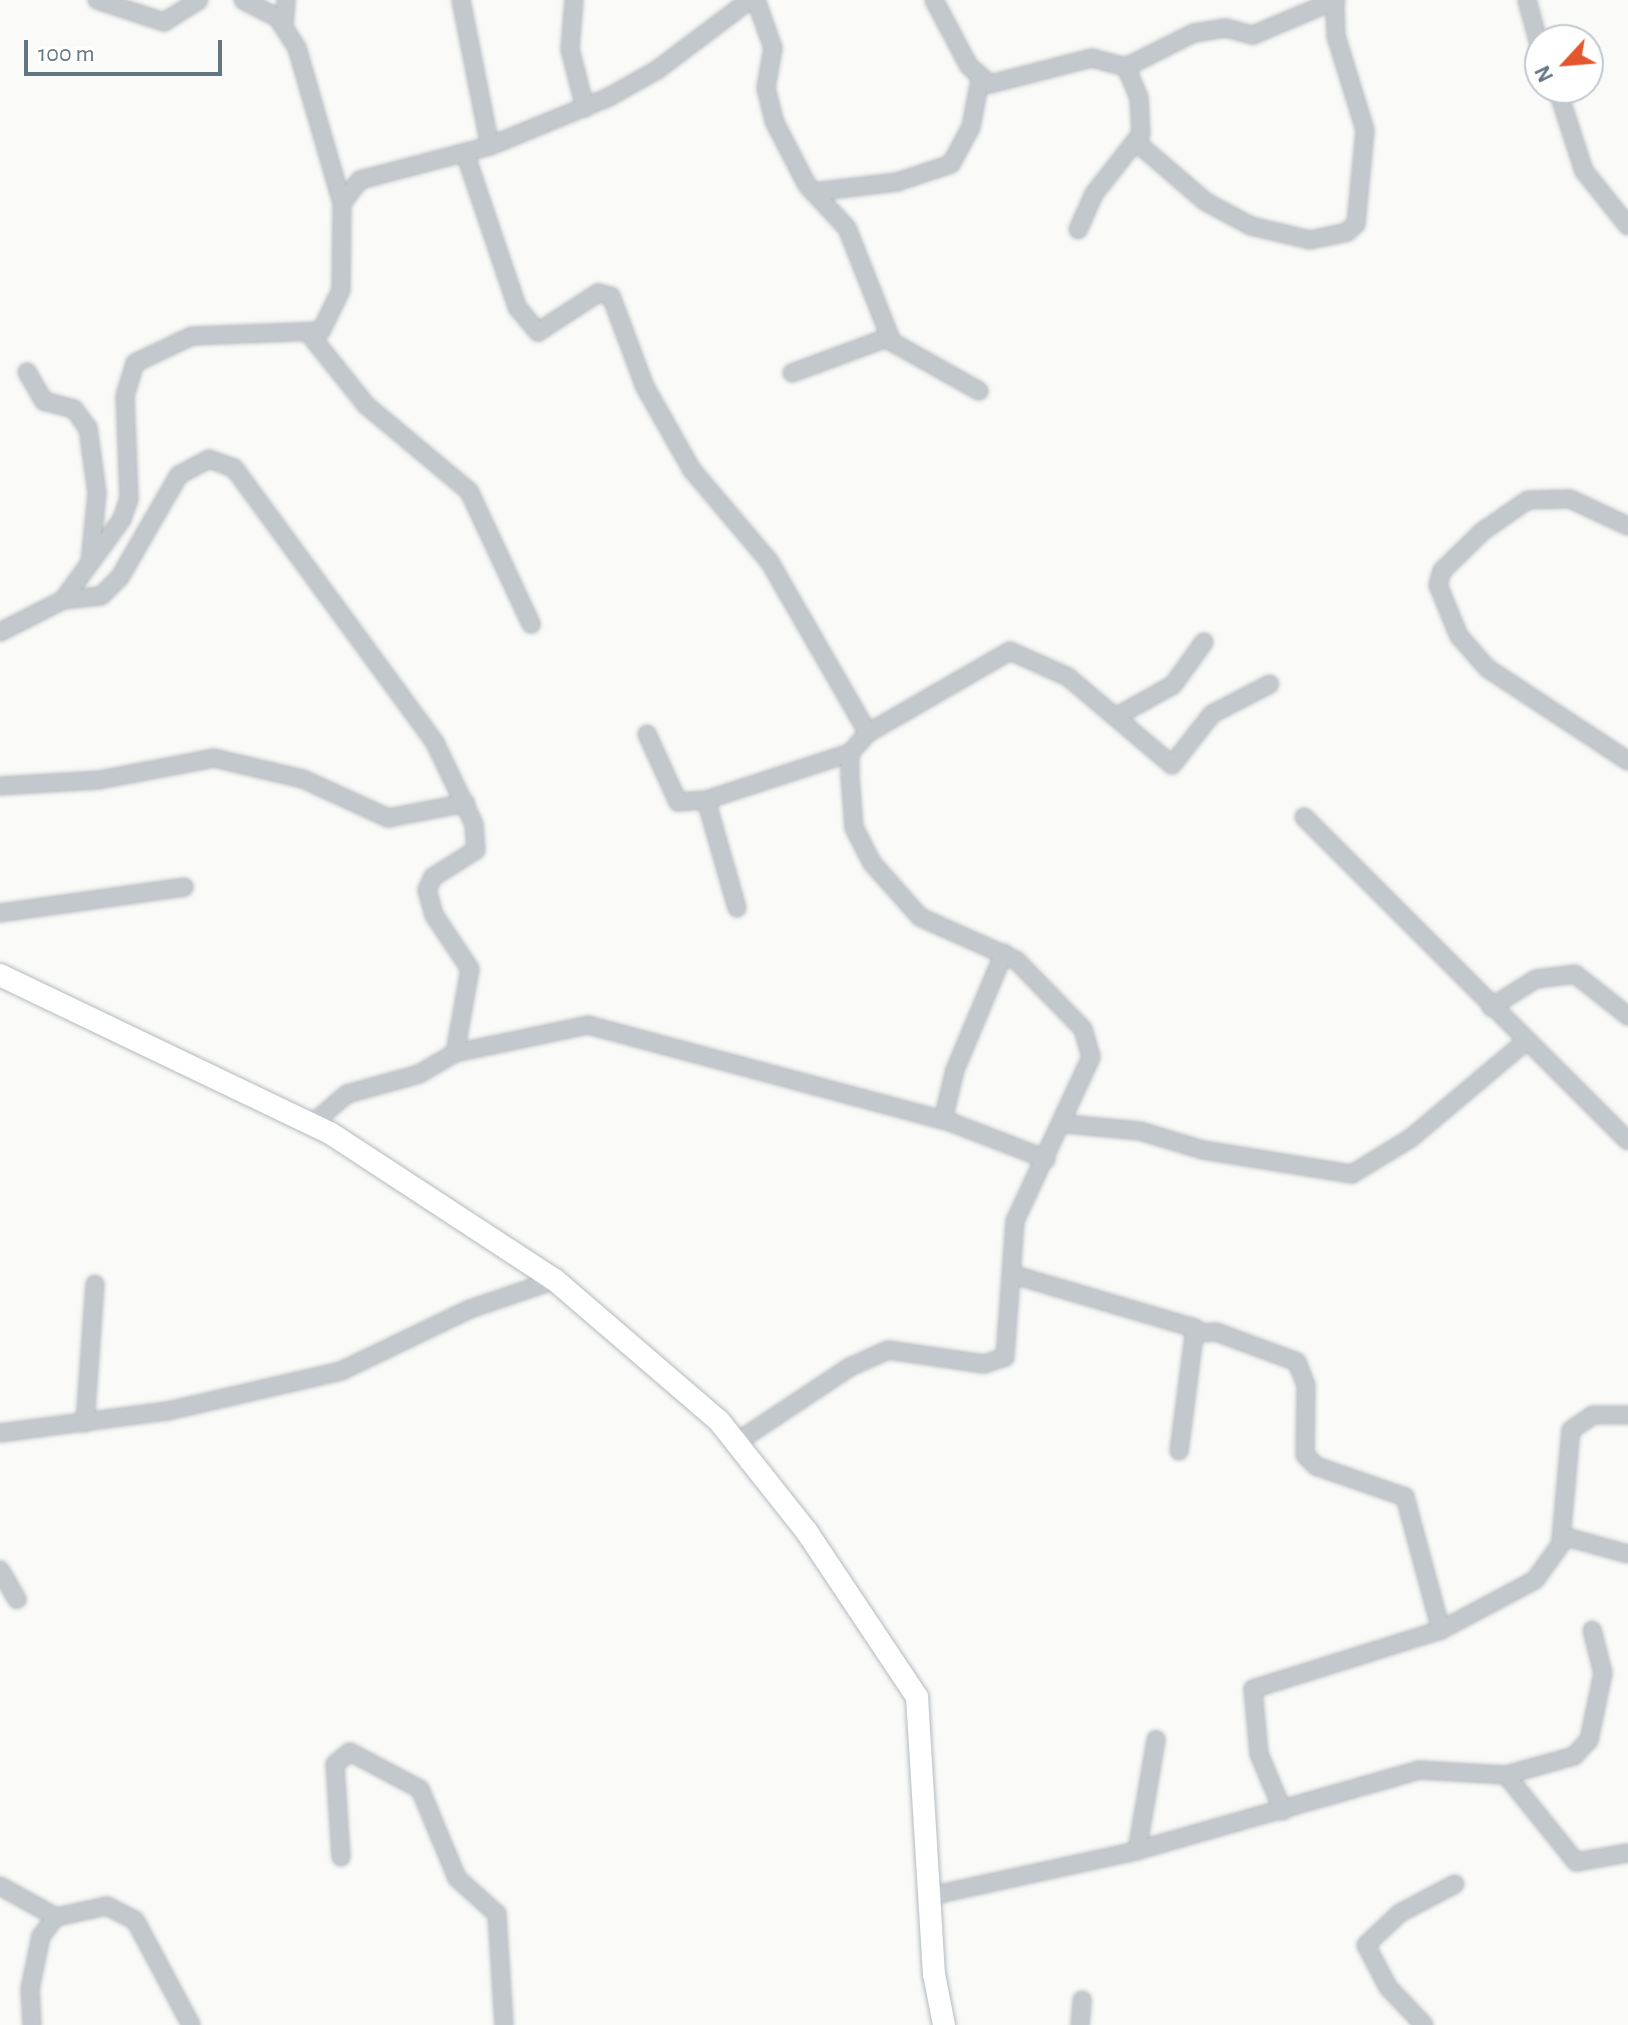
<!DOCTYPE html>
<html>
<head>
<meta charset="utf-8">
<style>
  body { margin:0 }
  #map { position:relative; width:1628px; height:2025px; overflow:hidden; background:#fafaf8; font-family:"Alegreya Sans",sans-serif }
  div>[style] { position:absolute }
  .roads { filter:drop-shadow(0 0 2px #b3babf) drop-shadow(0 0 2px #b3babf) }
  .street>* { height:16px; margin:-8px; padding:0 8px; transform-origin:8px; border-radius:8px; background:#c3c8cc }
  .secondary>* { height:22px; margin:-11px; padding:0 11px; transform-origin:11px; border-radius:11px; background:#fff }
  span { translate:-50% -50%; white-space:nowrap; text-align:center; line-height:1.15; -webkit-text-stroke:8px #fff; paint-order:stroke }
  .north { position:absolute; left:1524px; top:24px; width:80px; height:80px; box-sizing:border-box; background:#fff; border:2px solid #c1c8cd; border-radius:50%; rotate:244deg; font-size:22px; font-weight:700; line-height:32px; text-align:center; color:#657683 }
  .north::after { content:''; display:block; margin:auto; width:28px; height:36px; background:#e4572e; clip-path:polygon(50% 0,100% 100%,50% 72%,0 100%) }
  .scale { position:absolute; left:24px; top:40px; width:198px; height:36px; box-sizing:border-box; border:4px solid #657683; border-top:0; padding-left:10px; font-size:24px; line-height:28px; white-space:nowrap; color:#657683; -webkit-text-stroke:6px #fff; paint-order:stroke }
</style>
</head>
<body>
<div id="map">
  <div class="roads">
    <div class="street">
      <div style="left:97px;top:0;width:71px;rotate:18.2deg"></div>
      <div style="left:164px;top:22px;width:41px;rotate:-32.2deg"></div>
      <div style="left:243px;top:0;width:38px;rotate:27deg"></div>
      <div style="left:277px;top:17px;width:37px;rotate:57deg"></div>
      <div style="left:297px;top:48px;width:161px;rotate:73.8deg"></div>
      <div style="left:461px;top:0;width:149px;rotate:78.8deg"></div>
      <div style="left:574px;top:0;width:49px;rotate:94.7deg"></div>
      <div style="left:570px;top:49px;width:61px;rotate:75.7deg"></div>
      <div style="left:756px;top:0;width:51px;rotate:70.5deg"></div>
      <div style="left:773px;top:48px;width:41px;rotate:99.9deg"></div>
      <div style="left:766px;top:88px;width:34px;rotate:76deg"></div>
      <div style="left:774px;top:121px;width:72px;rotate:62.7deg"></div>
      <div style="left:807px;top:185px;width:59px;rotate:47.1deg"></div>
      <div style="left:847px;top:228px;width:123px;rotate:68.5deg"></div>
      <div style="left:892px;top:342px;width:100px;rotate:29.4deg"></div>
      <div style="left:934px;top:0;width:75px;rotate:62.1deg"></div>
      <div style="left:969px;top:66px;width:28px;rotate:41deg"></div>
      <div style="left:990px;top:84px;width:105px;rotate:-14.3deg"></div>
      <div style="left:1092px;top:58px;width:35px;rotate:15deg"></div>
      <div style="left:1126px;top:67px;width:34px;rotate:67deg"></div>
      <div style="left:1139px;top:98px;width:36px;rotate:87deg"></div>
      <div style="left:1141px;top:134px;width:76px;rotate:128.1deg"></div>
      <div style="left:1094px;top:194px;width:39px;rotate:114deg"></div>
      <div style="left:1527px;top:0;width:50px;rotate:74.8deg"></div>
      <div style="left:284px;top:25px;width:25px;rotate:-85deg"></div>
      <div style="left:1126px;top:67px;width:76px;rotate:-26.6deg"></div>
      <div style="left:1194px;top:33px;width:32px;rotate:-9deg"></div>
      <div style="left:1226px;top:28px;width:28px;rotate:15deg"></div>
      <div style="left:1253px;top:35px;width:90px;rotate:-22.9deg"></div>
      <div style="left:1557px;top:88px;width:87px;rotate:72deg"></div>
      <div style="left:1584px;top:171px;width:70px;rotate:51.3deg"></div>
      <div style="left:1136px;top:142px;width:92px;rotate:40.6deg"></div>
      <div style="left:1206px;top:202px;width:51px;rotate:28.1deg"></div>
      <div style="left:1251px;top:226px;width:61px;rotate:13.3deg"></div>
      <div style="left:1310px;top:240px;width:38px;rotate:-12deg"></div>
      <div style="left:1347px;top:232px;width:12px;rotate:-42deg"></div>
      <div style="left:1356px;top:224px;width:94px;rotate:-84.5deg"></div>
      <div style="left:1365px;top:130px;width:98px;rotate:-107.1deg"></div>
      <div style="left:1336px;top:36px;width:36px;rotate:-92deg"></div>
      <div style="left:465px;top:153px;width:163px;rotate:71.3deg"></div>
      <div style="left:517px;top:307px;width:33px;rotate:50deg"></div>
      <div style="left:538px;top:332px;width:72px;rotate:-33deg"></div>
      <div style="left:598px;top:293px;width:13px;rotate:13deg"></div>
      <div style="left:611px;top:296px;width:97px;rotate:69.5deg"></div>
      <div style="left:645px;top:387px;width:95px;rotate:60.5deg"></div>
      <div style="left:692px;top:470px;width:119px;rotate:49.8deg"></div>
      <div style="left:769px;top:561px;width:198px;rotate:60.1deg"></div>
      <div style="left:868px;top:733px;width:164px;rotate:-30deg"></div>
      <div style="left:1010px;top:651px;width:64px;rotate:24.1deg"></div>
      <div style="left:1068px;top:677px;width:136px;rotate:40.2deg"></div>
      <div style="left:1172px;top:765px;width:65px;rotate:-51.9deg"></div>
      <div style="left:1212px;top:714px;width:65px;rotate:-27.3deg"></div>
      <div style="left:813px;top:192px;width:85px;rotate:-6.8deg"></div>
      <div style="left:897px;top:182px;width:57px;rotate:-18.4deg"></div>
      <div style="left:951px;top:164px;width:42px;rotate:-61.6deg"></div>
      <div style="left:971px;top:127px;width:48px;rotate:-79.2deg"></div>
      <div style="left:310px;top:335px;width:90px;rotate:51.3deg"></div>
      <div style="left:366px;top:405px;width:134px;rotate:39.9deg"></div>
      <div style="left:469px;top:491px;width:147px;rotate:65deg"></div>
      <div style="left:27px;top:372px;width:34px;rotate:60deg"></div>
      <div style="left:44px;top:401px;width:31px;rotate:15deg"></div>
      <div style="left:74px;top:409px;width:24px;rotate:54deg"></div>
      <div style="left:88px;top:428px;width:66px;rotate:82.1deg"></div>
      <div style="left:97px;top:493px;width:70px;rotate:95.7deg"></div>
      <div style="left:792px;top:373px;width:104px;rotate:-20.2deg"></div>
      <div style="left:1628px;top:526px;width:64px;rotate:-155deg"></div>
      <div style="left:1570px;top:499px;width:42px;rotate:178.6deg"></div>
      <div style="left:1528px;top:500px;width:55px;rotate:145.4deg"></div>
      <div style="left:1483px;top:531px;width:57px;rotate:135.7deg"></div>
      <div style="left:1442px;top:571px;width:15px;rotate:106deg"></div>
      <div style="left:1438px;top:585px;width:55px;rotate:67.6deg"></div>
      <div style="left:1459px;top:636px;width:43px;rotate:48.8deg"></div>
      <div style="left:1487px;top:668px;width:169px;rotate:33.4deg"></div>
      <div style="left:63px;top:600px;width:38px;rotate:-6deg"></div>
      <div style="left:101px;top:596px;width:27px;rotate:-45deg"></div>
      <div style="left:120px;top:577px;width:118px;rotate:-60deg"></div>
      <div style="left:179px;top:475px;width:34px;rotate:-28deg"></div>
      <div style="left:209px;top:459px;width:27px;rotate:20deg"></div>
      <div style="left:234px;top:468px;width:341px;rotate:53.8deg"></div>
      <div style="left:435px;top:743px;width:90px;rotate:64.3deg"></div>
      <div style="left:474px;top:824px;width:26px;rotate:86deg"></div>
      <div style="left:476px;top:850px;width:51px;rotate:147.9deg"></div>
      <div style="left:433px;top:877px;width:14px;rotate:115deg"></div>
      <div style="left:427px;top:890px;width:26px;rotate:74deg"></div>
      <div style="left:434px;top:915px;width:65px;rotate:56.3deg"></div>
      <div style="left:470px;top:969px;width:85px;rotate:100.1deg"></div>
      <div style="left:0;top:632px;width:71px;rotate:-26.9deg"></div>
      <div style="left:63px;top:600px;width:100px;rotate:-53.9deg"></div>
      <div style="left:122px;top:519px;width:21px;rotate:-71deg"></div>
      <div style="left:129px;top:499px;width:103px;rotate:-92.2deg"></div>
      <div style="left:125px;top:396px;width:34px;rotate:-73deg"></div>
      <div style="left:135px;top:363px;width:63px;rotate:-25.3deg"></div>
      <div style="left:192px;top:336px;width:129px;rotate:-2.2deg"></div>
      <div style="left:321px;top:331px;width:46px;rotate:-64deg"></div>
      <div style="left:341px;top:290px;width:87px;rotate:-89.3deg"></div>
      <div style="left:342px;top:203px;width:29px;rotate:-52deg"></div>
      <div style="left:360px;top:180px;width:134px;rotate:-14.7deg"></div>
      <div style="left:490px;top:146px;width:126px;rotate:-22.3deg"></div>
      <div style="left:607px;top:98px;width:57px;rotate:-29.2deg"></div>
      <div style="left:657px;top:70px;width:116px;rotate:-37deg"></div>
      <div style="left:1117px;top:716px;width:64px;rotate:-29deg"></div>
      <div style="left:1173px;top:685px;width:53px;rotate:-54.2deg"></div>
      <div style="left:647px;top:734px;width:75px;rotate:65.5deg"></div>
      <div style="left:678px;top:802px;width:28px;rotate:-4deg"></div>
      <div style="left:0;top:786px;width:99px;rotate:-3.5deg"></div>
      <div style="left:99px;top:780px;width:117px;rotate:-10.8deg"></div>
      <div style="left:214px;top:758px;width:91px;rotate:13.3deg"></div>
      <div style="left:303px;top:779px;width:94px;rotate:24.6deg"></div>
      <div style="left:388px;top:818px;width:79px;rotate:-10.9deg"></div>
      <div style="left:1304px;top:817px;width:458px;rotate:45deg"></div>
      <div style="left:737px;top:908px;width:112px;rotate:-106deg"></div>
      <div style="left:706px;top:800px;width:151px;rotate:-18.1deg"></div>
      <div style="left:0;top:913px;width:186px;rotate:-8deg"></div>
      <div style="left:1491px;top:1007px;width:53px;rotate:-31.9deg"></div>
      <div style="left:1536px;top:979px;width:39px;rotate:-7deg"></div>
      <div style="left:1575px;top:974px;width:68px;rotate:38.4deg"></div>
      <div style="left:943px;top:1120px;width:51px;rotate:-76.5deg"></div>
      <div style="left:955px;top:1070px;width:127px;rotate:-67.3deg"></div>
      <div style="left:313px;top:1123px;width:45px;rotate:-40.5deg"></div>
      <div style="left:347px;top:1094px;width:75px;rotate:-15.5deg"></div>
      <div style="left:419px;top:1074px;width:42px;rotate:-30.3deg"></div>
      <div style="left:455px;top:1053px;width:136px;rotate:-11.9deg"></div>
      <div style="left:588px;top:1025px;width:375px;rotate:15deg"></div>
      <div style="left:950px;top:1122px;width:103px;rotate:21.1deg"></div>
      <div style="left:1066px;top:1124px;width:74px;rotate:5.4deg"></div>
      <div style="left:1140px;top:1131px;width:66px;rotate:16.8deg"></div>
      <div style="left:1203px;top:1150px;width:151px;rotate:9.2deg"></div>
      <div style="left:1352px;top:1174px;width:69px;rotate:-31.4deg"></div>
      <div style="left:1411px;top:1138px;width:149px;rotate:-40.1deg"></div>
      <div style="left:1011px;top:1274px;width:192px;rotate:16.4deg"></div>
      <div style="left:1195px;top:1328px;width:124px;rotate:97.4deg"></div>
      <div style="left:1197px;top:1333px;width:19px;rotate:-3deg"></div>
      <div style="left:1216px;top:1332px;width:86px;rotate:20.3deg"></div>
      <div style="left:1297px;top:1362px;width:25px;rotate:69deg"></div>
      <div style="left:1306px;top:1385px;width:70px;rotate:90.8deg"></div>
      <div style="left:1305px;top:1455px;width:16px;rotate:45deg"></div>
      <div style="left:1316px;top:1466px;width:94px;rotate:19.2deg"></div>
      <div style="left:1405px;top:1497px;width:138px;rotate:74.9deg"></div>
      <div style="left:85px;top:1423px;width:139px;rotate:-85.9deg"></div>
      <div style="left:0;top:1433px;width:169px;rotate:-7.5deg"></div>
      <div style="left:168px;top:1411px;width:178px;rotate:-13deg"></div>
      <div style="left:341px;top:1371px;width:143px;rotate:-25.7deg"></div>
      <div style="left:470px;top:1309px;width:90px;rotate:-18.8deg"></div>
      <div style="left:737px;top:1442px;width:136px;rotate:-33.6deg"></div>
      <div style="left:850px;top:1367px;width:42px;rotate:-24.1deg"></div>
      <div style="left:888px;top:1350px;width:97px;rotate:8.3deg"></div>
      <div style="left:984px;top:1364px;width:22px;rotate:-18deg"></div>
      <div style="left:1005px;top:1357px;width:136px;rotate:-85.8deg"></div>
      <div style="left:1015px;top:1221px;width:181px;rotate:-65.1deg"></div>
      <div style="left:1091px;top:1057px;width:29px;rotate:-106deg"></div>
      <div style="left:1083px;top:1029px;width:96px;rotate:-134.2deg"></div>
      <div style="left:1016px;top:960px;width:105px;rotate:-155.9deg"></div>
      <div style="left:920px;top:917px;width:72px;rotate:-131.6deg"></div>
      <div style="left:872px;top:863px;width:39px;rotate:-117deg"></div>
      <div style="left:854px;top:828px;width:52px;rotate:-94.4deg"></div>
      <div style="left:850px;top:776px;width:23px;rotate:-90deg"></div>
      <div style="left:850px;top:753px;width:27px;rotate:-48deg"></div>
      <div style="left:1561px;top:1539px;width:109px;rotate:-84.8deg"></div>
      <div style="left:1571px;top:1430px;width:27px;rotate:-34deg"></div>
      <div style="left:1593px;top:1415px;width:35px"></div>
      <div style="left:0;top:1570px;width:34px;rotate:60deg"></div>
      <div style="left:1506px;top:1775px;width:112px;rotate:51.2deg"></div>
      <div style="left:1576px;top:1862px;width:53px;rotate:-9.8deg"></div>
      <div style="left:1283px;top:1811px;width:62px;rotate:-112.8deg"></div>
      <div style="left:1259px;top:1754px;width:65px;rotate:-95.3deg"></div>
      <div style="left:1253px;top:1689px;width:197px;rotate:-17.4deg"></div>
      <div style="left:1441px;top:1630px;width:106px;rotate:-28deg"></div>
      <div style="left:1535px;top:1580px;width:53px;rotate:-54.2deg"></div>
      <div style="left:1566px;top:1537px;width:64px;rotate:15.3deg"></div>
      <div style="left:1137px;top:1851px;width:113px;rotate:-80.3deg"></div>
      <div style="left:341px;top:1857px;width:93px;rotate:-93.7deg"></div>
      <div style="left:335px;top:1764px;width:19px;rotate:-39deg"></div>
      <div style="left:350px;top:1752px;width:79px;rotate:27.9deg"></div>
      <div style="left:420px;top:1789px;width:96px;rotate:67.4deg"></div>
      <div style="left:457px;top:1878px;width:54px;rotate:42deg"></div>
      <div style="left:497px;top:1914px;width:111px;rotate:86.4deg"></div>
      <div style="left:0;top:1886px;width:64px;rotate:29deg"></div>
      <div style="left:930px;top:1896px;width:203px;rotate:-12.3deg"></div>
      <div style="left:1128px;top:1853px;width:303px;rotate:-15.9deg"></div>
      <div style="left:1419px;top:1770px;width:87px;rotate:3.3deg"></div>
      <div style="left:1506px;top:1775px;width:71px;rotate:-15.6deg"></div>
      <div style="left:1574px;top:1756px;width:22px;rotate:-47deg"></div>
      <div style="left:1589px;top:1740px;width:68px;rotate:-78.2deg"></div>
      <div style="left:1603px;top:1673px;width:44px;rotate:-104.3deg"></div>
      <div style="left:32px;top:2025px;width:36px;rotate:-93deg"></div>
      <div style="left:30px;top:1989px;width:54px;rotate:-78.3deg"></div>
      <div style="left:41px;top:1936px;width:24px;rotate:-52deg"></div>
      <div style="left:56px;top:1917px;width:52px;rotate:-12.2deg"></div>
      <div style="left:107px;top:1906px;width:31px;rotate:27deg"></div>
      <div style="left:135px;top:1920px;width:119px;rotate:61.9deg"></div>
      <div style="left:1080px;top:2025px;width:25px;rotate:-85deg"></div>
      <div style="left:1424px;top:2025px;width:52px;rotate:-133.5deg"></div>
      <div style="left:1388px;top:1987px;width:47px;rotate:-117.6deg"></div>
      <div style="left:1366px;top:1945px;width:47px;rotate:-43.3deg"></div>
      <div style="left:1400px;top:1913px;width:62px;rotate:-27.8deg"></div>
    </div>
    <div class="secondary">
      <div style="left:0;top:975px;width:366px;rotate:25.6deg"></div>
      <div style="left:330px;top:1133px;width:269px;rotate:33.2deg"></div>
      <div style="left:555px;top:1280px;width:216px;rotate:40.7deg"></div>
      <div style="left:719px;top:1421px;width:142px;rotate:51.6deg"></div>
      <div style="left:807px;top:1532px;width:198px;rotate:56.3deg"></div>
      <div style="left:917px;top:1697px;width:278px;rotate:86.5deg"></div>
      <div style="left:934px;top:1974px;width:52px;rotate:78.9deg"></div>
    </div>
  </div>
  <div class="north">N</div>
  <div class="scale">100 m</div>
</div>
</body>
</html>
